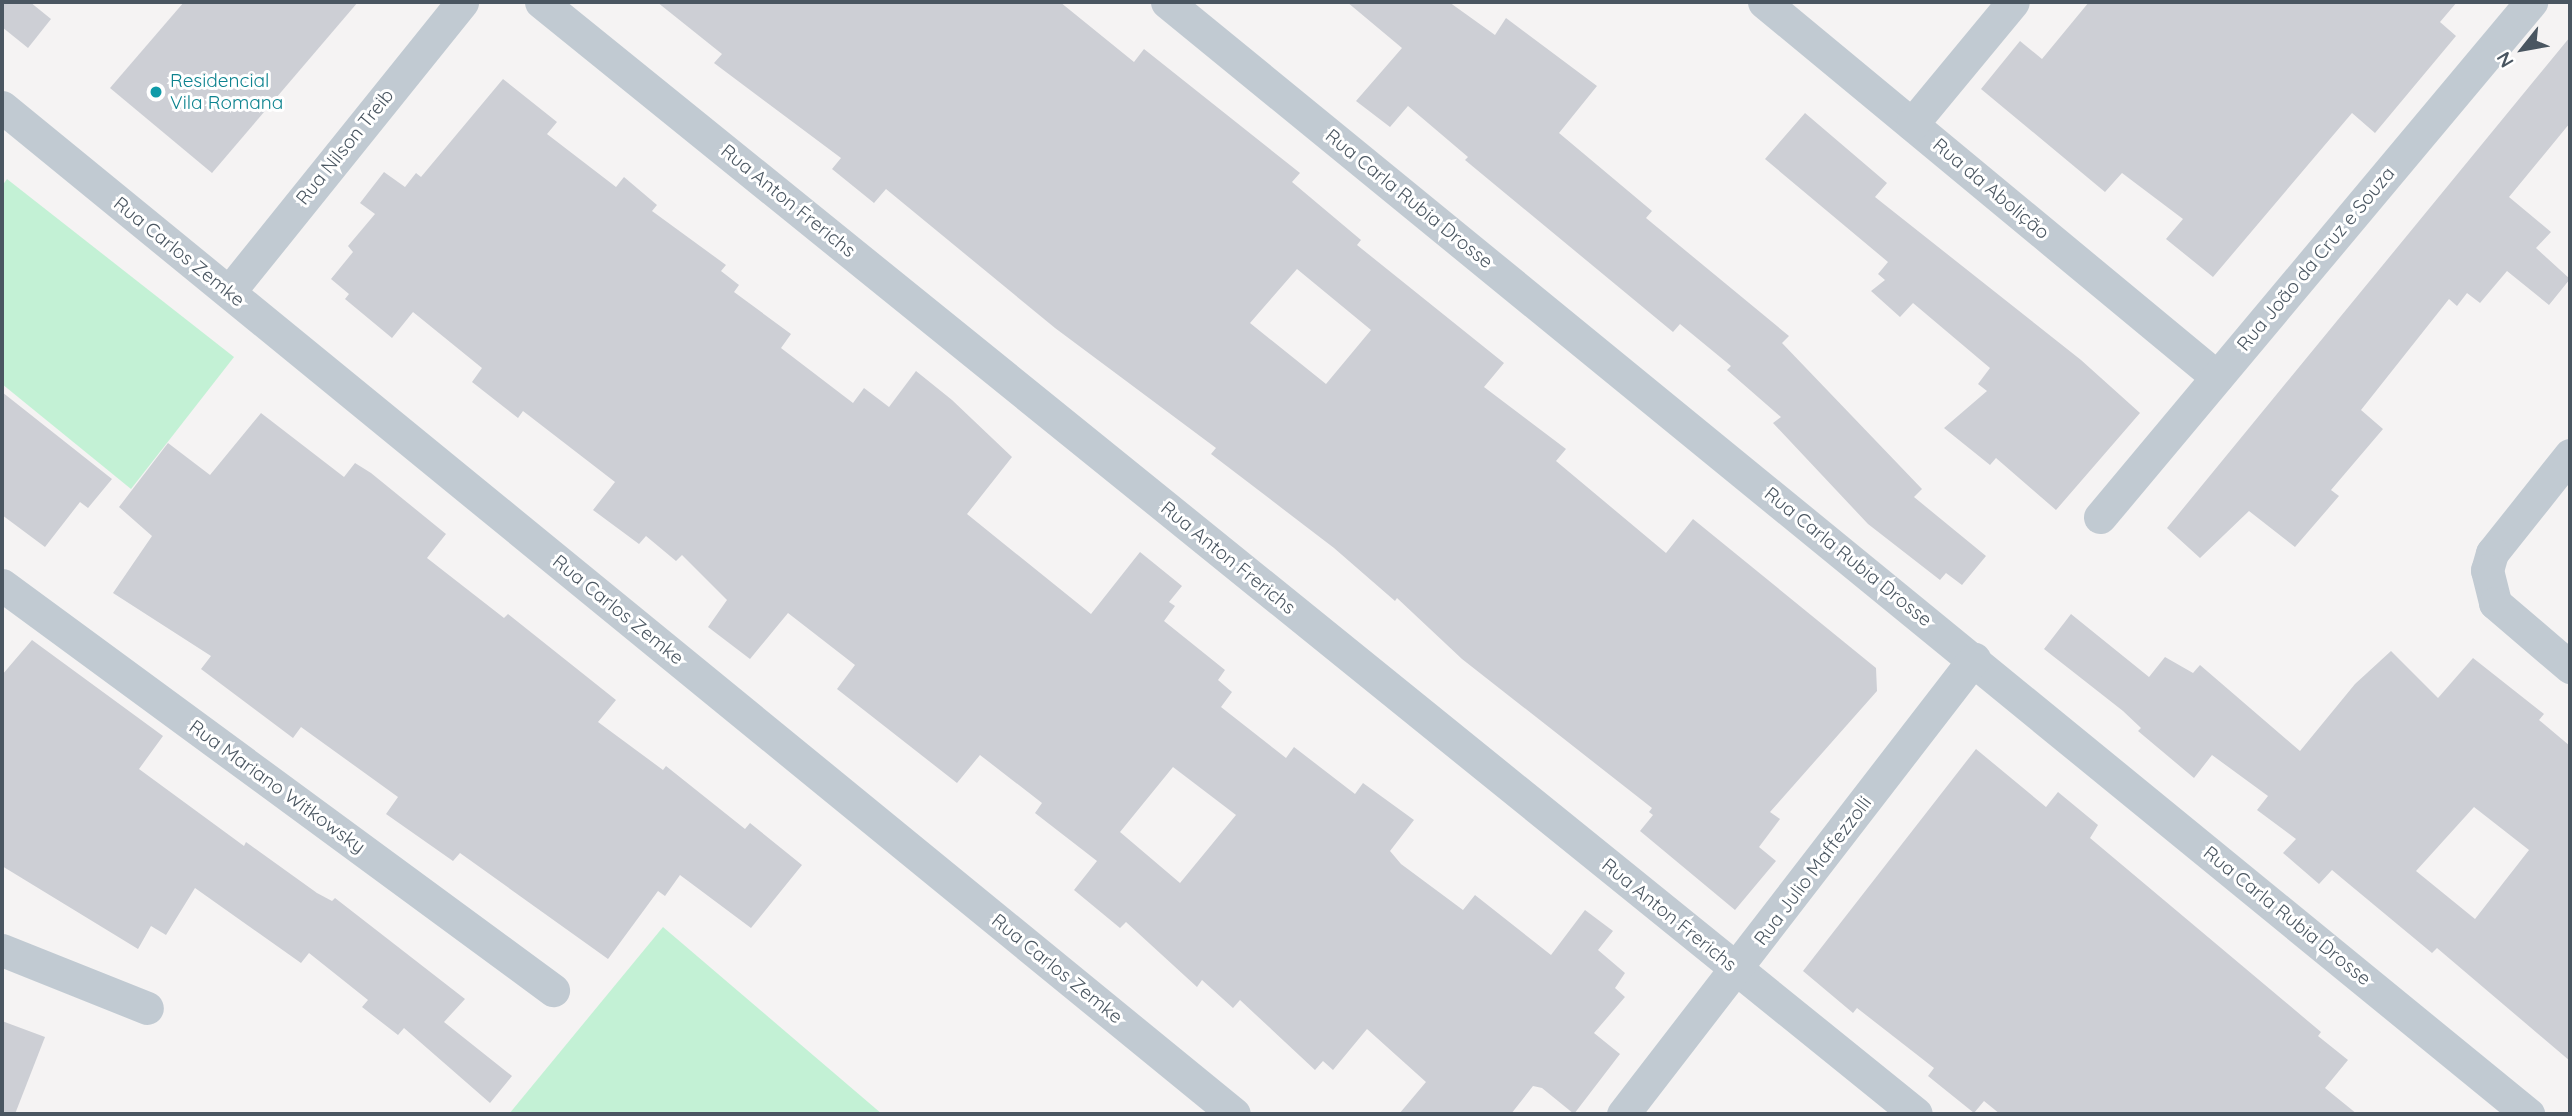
<!DOCTYPE html>
<html>
<head>
<meta charset="utf-8">
<style>
  body { margin:0 }
  #map { position:relative; width:2572px; height:1116px; overflow:hidden; background:#f5f3f3; font-family:Quicksand,sans-serif }
  div>[style] { position:absolute }
  .green>* { inset:0; background:#c3f1d5 }
  .building>* { inset:0; background:#cdcfd5 }
  .street>* { height:33px; margin:-16.5px; padding:0 16.5px; transform-origin:16.5px; border-radius:16.5px; background:#c1cad2 }
  .dots>* { width:19px; height:19px; translate:-50% -50%; box-sizing:border-box; border:4px solid #fff; border-radius:50% }
  span { translate:-50% -50%; white-space:nowrap; text-align:center; line-height:1.15; -webkit-text-stroke:6px #fff; paint-order:stroke }
  .culture-label { font-size:19px; color:#0d838f }
  .left { translate:0 -50%; text-align:left }
  .street-label { font-size:19px; color:#4a5661 }
  .frame { position:absolute; inset:0; border:4px solid #4a5661; pointer-events:none }
  .north { position:absolute; left:2488px; top:14px; width:70px; height:70px; -webkit-text-stroke:5px #fff; paint-order:stroke; rotate:239deg; font-size:19px; font-weight:700; line-height:28px; text-align:center; color:#4a5661 }
  .north::after { content:''; display:block; margin:auto; width:24px; height:32px; background:#4a5661; clip-path:polygon(50% 0,100% 100%,50% 72%,0 100%) }
</style>
</head>
<body>
<div id="map">
  <div class="green">
    <div style="clip-path:polygon(7px 179px,234px 357px,131px 489px,2px 384px,2px 186px)"></div>
    <div style="clip-path:polygon(663px 927px,882px 1114px,509px 1114px)"></div>
  </div>
  <div class="building">
    <div style="clip-path:polygon(2px 2px,30px 2px,51px 19px,28px 48px,2px 27px)"></div>
    <div style="clip-path:polygon(184px 2px,358px 2px,212px 173px,110px 88px)"></div>
    <div style="clip-path:polygon(evenodd,657px 2px,1060px 2px,1134px 62px,1144px 49px,1300px 173px,1292px 182px,1361px 240px,1357px 245px,1504px 363px,1484px 387px,1566px 449px,1556px 461px,1666px 553px,1693px 519px,1876px 668px,1877px 691px,1770px 812px,1780px 819px,1759px 847px,1776px 861px,1735px 910px,1640px 831px,1653px 815px,1649px 812px,1652px 808px,1462px 659px,1397px 598px,1395px 601px,1334px 548px,1211px 454px,1216px 448px,1055px 328px,886px 189px,874px 203px,832px 169px,841px 158px,714px 63px,722px 54px,657px 2px,1297px 269px,1371px 330px,1326px 384px,1250px 323px,1297px 269px)"></div>
    <div style="clip-path:polygon(1347px 2px,1449px 2px,1495px 35px,1506px 18px,1597px 86px,1559px 133px,1652px 211px,1646px 218px,1789px 336px,1782px 343px,1922px 489px,1914px 497px,1986px 556px,1962px 585px,1946px 573px,1940px 580px,1868px 524px,1773px 423px,1781px 417px,1727px 370px,1731px 366px,1680px 324px,1673px 332px,1465px 160px,1468px 157px,1408px 106px,1390px 127px,1356px 101px,1402px 48px)"></div>
    <div style="clip-path:polygon(2089px 2px,2457px 2px,2440px 22px,2456px 36px,2375px 133px,2352px 113px,2213px 277px,2166px 239px,2183px 219px,2122px 173px,2105px 192px,1981px 89px,2020px 41px,2042px 59px)"></div>
    <div style="clip-path:polygon(2570px 37px,2570px 123px,2509px 197px,2551px 232px,2536px 248px,2570px 279px,2549px 305px,2507px 271px,2480px 303px,2467px 293px,2457px 306px,2449px 299px,2361px 410px,2383px 429px,2331px 490px,2339px 496px,2295px 547px,2249px 511px,2200px 558px,2167px 528px)"></div>
    <div style="clip-path:polygon(evenodd,503px 79px,557px 122px,547px 134px,616px 187px,624px 177px,657px 205px,652px 211px,726px 265px,721px 271px,739px 285px,734px 292px,791px 334px,781px 348px,853px 403px,864px 388px,889px 407px,916px 371px,952px 400px,1012px 457px,967px 514px,1091px 614px,1140px 552px,1182px 586px,1169px 602px,1175px 606px,1164px 621px,1225px 670px,1218px 680px,1232px 692px,1221px 707px,1286px 758px,1294px 747px,1355px 794px,1363px 783px,1414px 820px,1390px 851px,1401px 864px,1463px 910px,1475px 895px,1551px 955px,1585px 910px,1613px 931px,1598px 950px,1625px 973px,1615px 988px,1625px 997px,1594px 1033px,1620px 1054px,1574px 1114px,1542px 1088px,1533px 1086px,1511px 1114px,1399px 1114px,1426px 1082px,1367px 1029px,1333px 1070px,1323px 1061px,1315px 1070px,1240px 1000px,1233px 1008px,1202px 980px,1197px 987px,1126px 922px,1120px 928px,1074px 890px,1097px 861px,1035px 813px,1042px 803px,980px 755px,957px 783px,837px 689px,855px 665px,788px 613px,750px 659px,708px 627px,727px 600px,682px 555px,676px 561px,646px 536px,639px 544px,593px 510px,615px 482px,523px 411px,518px 418px,472px 382px,482px 368px,413px 312px,392px 338px,345px 299px,349px 294px,331px 279px,353px 252px,348px 246px,375px 214px,360px 203px,384px 172px,405px 187px,416px 173px,421px 177px,503px 79px,1173px 767px,1236px 815px,1180px 883px,1120px 832px,1173px 767px)"></div>
    <div style="clip-path:polygon(1805px 113px,1887px 183px,1875px 197px,2081px 360px,2140px 413px,2056px 510px,1996px 458px,1990px 465px,1944px 428px,1987px 391px,1978px 384px,1990px 368px,1913px 303px,1900px 317px,1871px 291px,1885px 280px,1878px 274px,1888px 262px,1765px 159px)"></div>
    <div style="clip-path:polygon(2px 392px,112px 479px,88px 508px,80px 502px,45px 547px,2px 515px)"></div>
    <div style="clip-path:polygon(261px 413px,344px 477px,355px 463px,371px 473px,446px 534px,427px 558px,504px 618px,508px 614px,616px 700px,598px 722px,663px 770px,666px 766px,745px 829px,750px 823px,802px 865px,751px 928px,680px 875px,665px 896px,658px 891px,608px 959px,460px 853px,453px 861px,386px 814px,398px 797px,301px 727px,293px 738px,201px 669px,211px 656px,113px 593px,152px 536px,119px 507px,168px 443px,210px 475px)"></div>
    <div style="clip-path:polygon(evenodd,2071px 614px,2149px 677px,2165px 657px,2193px 673px,2200px 665px,2300px 751px,2355px 684px,2391px 651px,2438px 698px,2473px 658px,2544px 714px,2539px 720px,2570px 746px,2570px 1061px,2437px 948px,2432px 953px,2332px 870px,2319px 884px,2283px 853px,2296px 839px,2257px 810px,2268px 796px,2212px 755px,2194px 778px,2138px 731px,2141px 728px,2123px 711px,2044px 649px,2071px 614px,2474px 807px,2529px 850px,2475px 919px,2416px 871px,2474px 807px)"></div>
    <div style="clip-path:polygon(32px 640px,163px 736px,139px 769px,244px 846px,246px 842px,317px 893px,332px 901px,335px 898px,465px 999px,444px 1022px,512px 1076px,490px 1103px,404px 1028px,398px 1035px,362px 1007px,368px 1000px,309px 953px,301px 963px,195px 888px,166px 935px,151px 926px,138px 949px,2px 866px,2px 675px)"></div>
    <div style="clip-path:polygon(1976px 749px,2046px 807px,2058px 792px,2098px 825px,2090px 838px,2321px 1032px,2318px 1036px,2348px 1060px,2325px 1088px,2357px 1114px,2000px 1114px,1984px 1101px,1974px 1113px,1928px 1076px,1934px 1068px,1857px 1008px,1853px 1013px,1803px 971px)"></div>
    <div style="clip-path:polygon(2px 1021px,45px 1037px,15px 1114px,2px 1114px)"></div>
  </div>
  <div class="street">
    <div style="left:541px;top:2px;width:1768px;rotate:38.96deg"></div>
    <div style="left:1167px;top:2px;width:1758px;rotate:39.25deg"></div>
    <div style="left:1764px;top:2px;width:588px;rotate:39.62deg"></div>
    <div style="left:2px;top:107px;width:1591px;rotate:39.26deg"></div>
    <div style="left:1912px;top:124px;width:158px;rotate:-50.4deg"></div>
    <div style="left:229px;top:292px;width:372px;rotate:-51.2deg"></div>
    <div style="left:2570px;top:455px;width:125px;rotate:128.5deg"></div>
    <div style="left:2492px;top:553px;width:18px;rotate:106deg"></div>
    <div style="left:2487px;top:570px;width:34px;rotate:76deg"></div>
    <div style="left:2495px;top:603px;width:99px;rotate:40.5deg"></div>
    <div style="left:2100px;top:517px;width:672px;rotate:-50.07deg"></div>
    <div style="left:2px;top:585px;width:684px;rotate:36.32deg"></div>
    <div style="left:2px;top:950px;width:156px;rotate:21.8deg"></div>
    <div style="left:1623px;top:1114px;width:575px;rotate:-52.35deg"></div>
  </div>
  <div class="dots">
    <div style="left:156px;top:92px;background:#0f9aa8"></div>
  </div>
  <div class="culture-label">
    <span class="left" style="left:170px;top:92px">Residencial<br>Vila Romana</span>
  </div>
  <div class="street-label">
    <span style="left:345px;top:147px;rotate:-51deg">Rua Nilson Treib</span>
    <span style="left:1991px;top:189px;rotate:40deg">Rua da Abolição</span>
    <span style="left:1409px;top:199px;rotate:39deg">Rua Carla Rubia Drosse</span>
    <span style="left:788px;top:201px;rotate:39deg">Rua Anton Frerichs</span>
    <span style="left:179px;top:252px;rotate:39deg">Rua Carlos Zemke</span>
    <span style="left:2316px;top:259px;rotate:-50deg">Rua João da Cruz e Souza</span>
    <span style="left:1848px;top:557px;rotate:39deg">Rua Carla Rubia Drosse</span>
    <span style="left:1228px;top:558px;rotate:39deg">Rua Anton Frerichs</span>
    <span style="left:618px;top:610px;rotate:39deg">Rua Carlos Zemke</span>
    <span style="left:277px;top:787px;rotate:36deg">Rua Mariano Witkowsky</span>
    <span style="left:1813px;top:871px;rotate:-53deg">Rua Julio Maffezzolli</span>
    <span style="left:1669px;top:915px;rotate:39deg">Rua Anton Frerichs</span>
    <span style="left:2287px;top:916px;rotate:39deg">Rua Carla Rubia Drosse</span>
    <span style="left:1057px;top:969px;rotate:39deg">Rua Carlos Zemke</span>
  </div>
  <div class="frame"></div>
  <div class="north">N</div>
</div>
</body>
</html>
